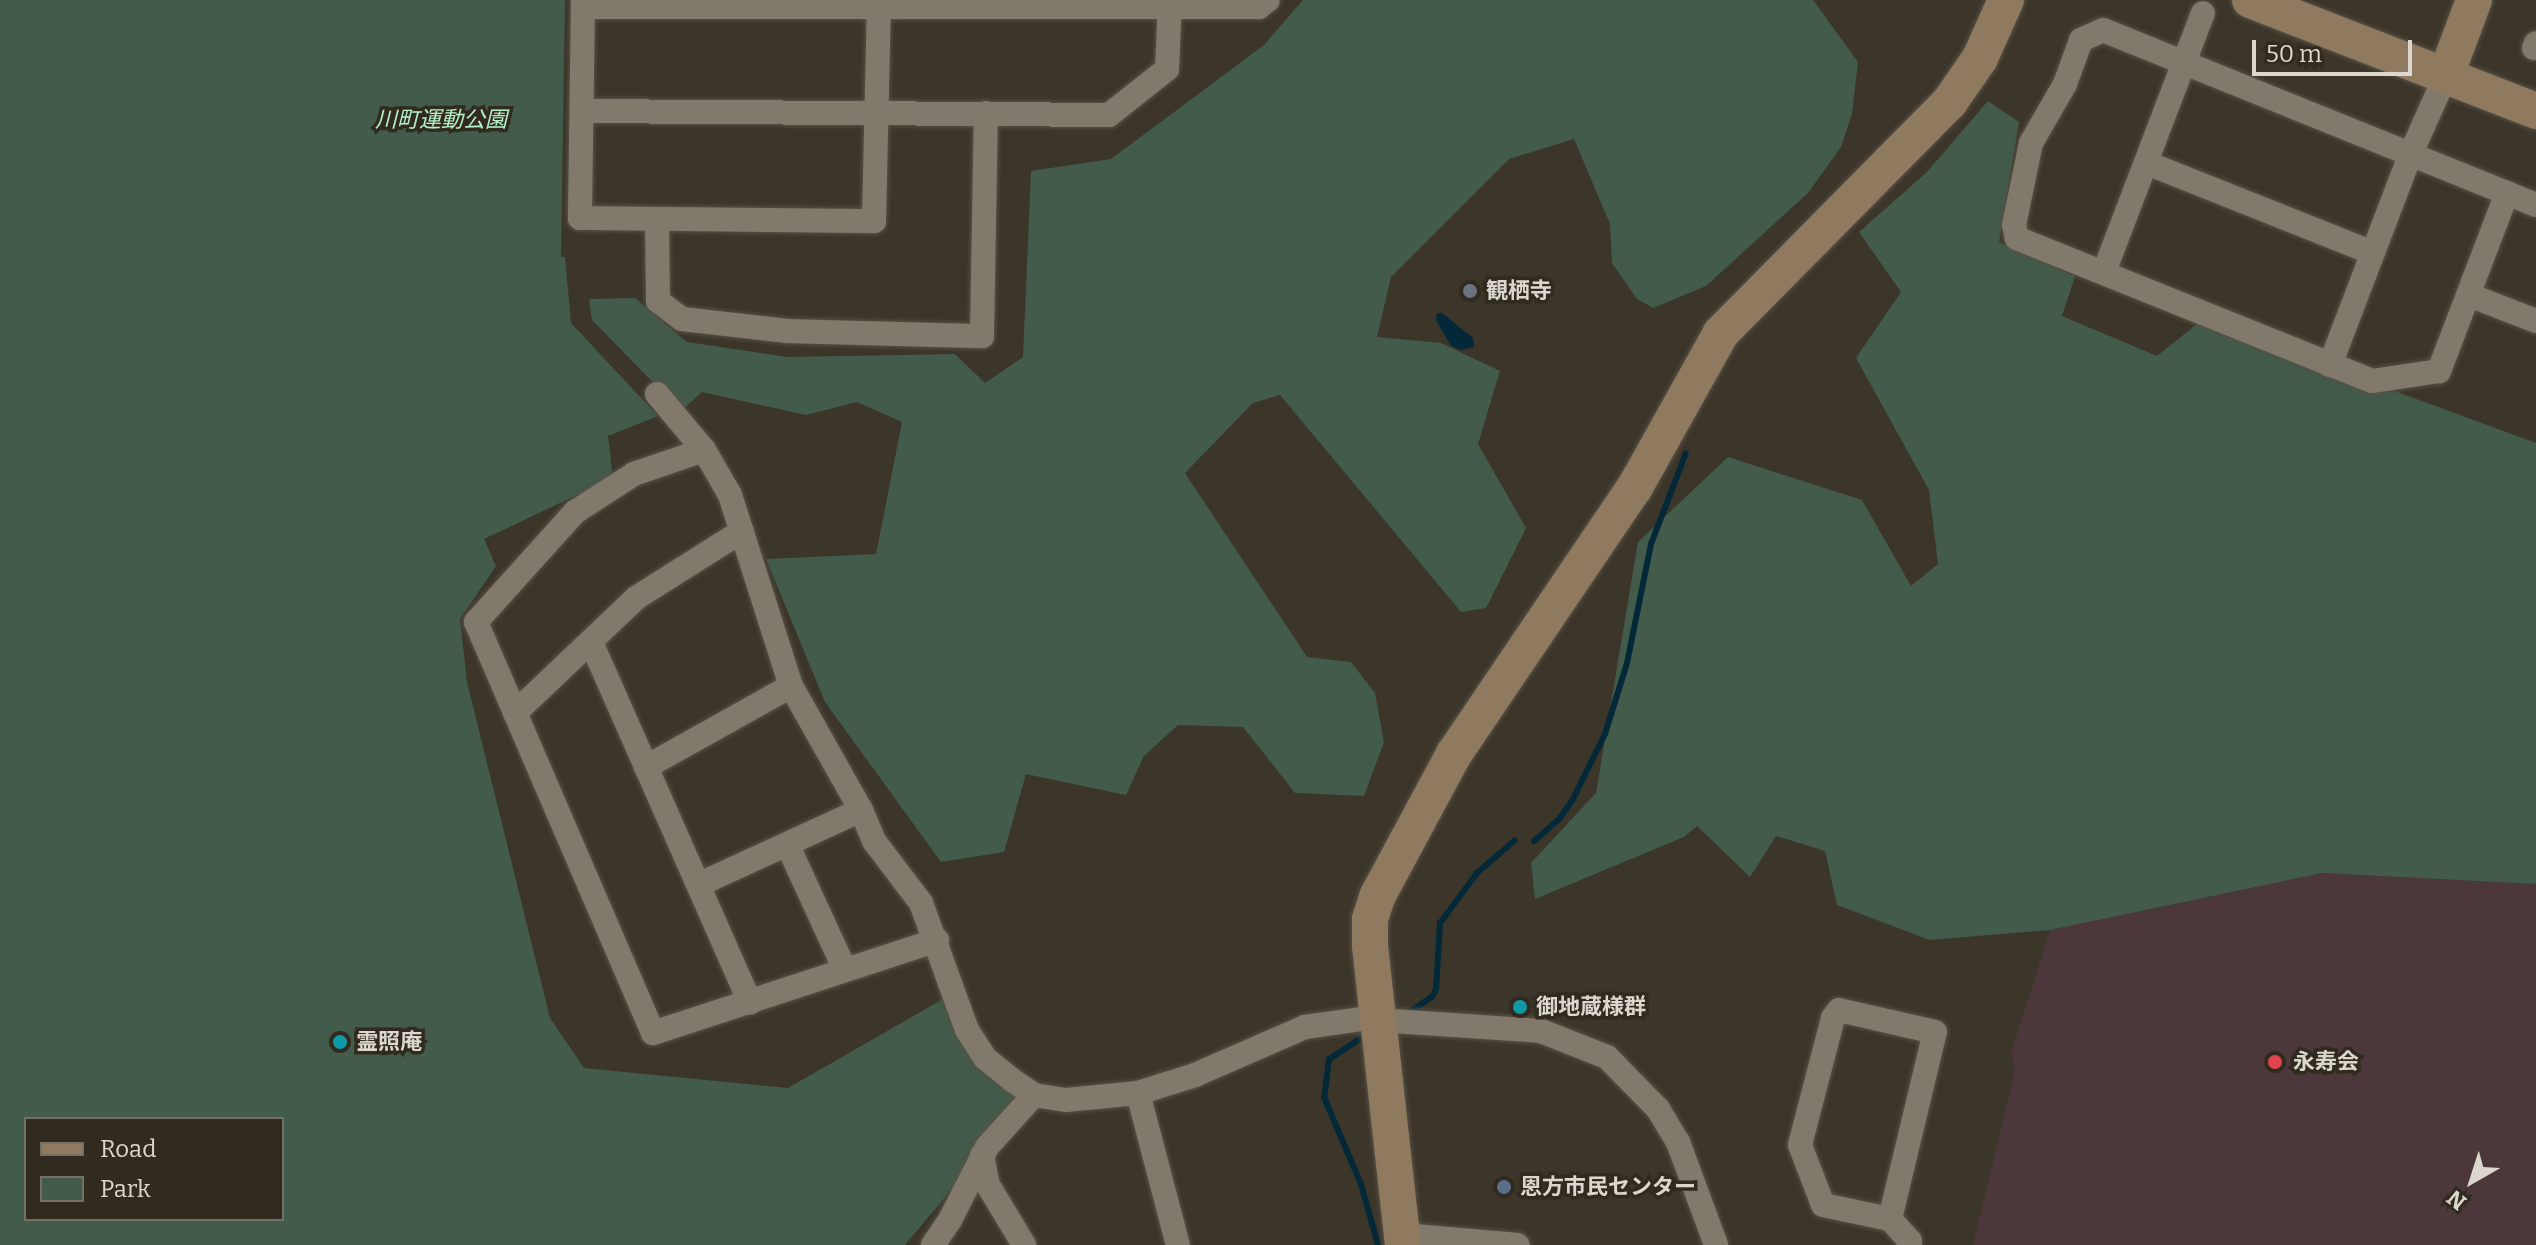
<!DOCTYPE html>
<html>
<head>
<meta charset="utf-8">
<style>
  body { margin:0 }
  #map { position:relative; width:2536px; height:1245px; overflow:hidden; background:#3c3529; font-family:Bitter,"Noto Sans JP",serif }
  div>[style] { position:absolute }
  .medical>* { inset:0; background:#4c373a }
  .green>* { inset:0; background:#425b4a }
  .water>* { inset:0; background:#032938 }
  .stream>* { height:6px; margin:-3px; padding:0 3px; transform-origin:3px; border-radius:3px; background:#032938 }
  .roads { filter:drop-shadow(0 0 2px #575146) drop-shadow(0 0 2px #575146) }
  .street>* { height:24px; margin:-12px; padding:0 12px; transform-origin:12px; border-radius:12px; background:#817a6c }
  .secondary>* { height:36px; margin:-18px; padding:0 18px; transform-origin:18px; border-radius:18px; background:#8f7a60 }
  .dots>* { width:22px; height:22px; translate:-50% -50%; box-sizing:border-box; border:4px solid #312b1f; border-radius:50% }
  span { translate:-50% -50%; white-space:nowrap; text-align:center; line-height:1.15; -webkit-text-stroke:7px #312b1f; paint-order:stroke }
  .park-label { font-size:22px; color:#b5f0ca; font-style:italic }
  .poi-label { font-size:22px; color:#dbd7cf; font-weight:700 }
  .left { translate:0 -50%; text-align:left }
  .legend { position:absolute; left:24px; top:1117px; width:260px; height:104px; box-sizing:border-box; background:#312b1f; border:2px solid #757065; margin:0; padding:10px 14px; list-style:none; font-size:24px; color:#dbd7cf }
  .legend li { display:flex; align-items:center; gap:16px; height:40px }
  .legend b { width:40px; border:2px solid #757065 }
  .north { position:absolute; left:2432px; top:1141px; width:80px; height:80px; -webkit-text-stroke:6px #312b1f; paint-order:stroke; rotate:219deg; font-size:22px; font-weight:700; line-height:32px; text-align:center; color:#dbd7cf }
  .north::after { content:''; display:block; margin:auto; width:28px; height:36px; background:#dbd7cf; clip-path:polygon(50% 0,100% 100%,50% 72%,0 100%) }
  .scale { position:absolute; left:2252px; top:40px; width:160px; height:36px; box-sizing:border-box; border:4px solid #dbd7cf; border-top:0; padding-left:10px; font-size:24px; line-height:28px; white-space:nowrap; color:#dbd7cf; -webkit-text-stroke:6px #312b1f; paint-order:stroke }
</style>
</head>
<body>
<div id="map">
  <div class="medical">
    <div style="clip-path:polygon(2322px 873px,2536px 884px,2536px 1245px,1973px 1245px,2015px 1071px,2011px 1053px,2050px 930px)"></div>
  </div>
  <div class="green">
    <div style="clip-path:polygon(evenodd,0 0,565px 0,561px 257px,565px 257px,571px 323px,658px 416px,608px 436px,613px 478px,484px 539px,496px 566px,460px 619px,467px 682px,550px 1018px,584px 1068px,788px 1088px,943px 999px,975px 1062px,1025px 1102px,905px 1245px,0 1245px,0 0,26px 1119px,282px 1119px,282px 1219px,26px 1219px,26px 1119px)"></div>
    <div style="clip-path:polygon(1303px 0,1813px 0,1858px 62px,1852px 114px,1841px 147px,1808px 193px,1706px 286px,1653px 308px,1637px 299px,1612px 263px,1610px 224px,1574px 139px,1509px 159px,1391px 277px,1377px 337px,1441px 343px,1500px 371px,1478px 444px,1526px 528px,1486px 608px,1461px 612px,1280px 395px,1253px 403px,1185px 473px,1307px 657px,1351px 662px,1375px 693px,1384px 742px,1364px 796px,1295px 793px,1243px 727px,1178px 725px,1144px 756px,1126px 795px,1026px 774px,1004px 852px,941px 862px,825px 702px,766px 559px,876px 554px,902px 422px,857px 402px,806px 415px,702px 392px,681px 411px,592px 320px,589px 299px,635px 298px,687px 342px,787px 357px,955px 354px,985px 383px,1023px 357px,1031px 171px,1111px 159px,1264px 45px)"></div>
    <div style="clip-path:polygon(1988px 101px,2019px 122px,1999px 242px,2075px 276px,2062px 316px,2157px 356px,2202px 320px,2536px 443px,2536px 884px,2322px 873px,2050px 930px,1930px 940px,1837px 905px,1825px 851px,1776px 836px,1750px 877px,1697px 826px,1684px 837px,1535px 899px,1531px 863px,1596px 793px,1638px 542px,1728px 457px,1862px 500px,1911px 586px,1938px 564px,1929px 490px,1856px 358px,1901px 292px,1859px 232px,1927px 172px)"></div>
  </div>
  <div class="water">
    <div style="clip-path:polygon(1437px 313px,1442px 313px,1473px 338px,1474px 347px,1460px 350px,1451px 346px,1436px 320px)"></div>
  </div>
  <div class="stream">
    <div style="left:1534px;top:841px;width:35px;rotate:-41deg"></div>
    <div style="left:1560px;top:818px;width:21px;rotate:-55deg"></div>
    <div style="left:1572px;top:801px;width:75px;rotate:-63.8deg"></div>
    <div style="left:1605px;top:734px;width:74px;rotate:-72.8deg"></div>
    <div style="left:1627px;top:663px;width:121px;rotate:-78.6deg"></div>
    <div style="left:1651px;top:544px;width:97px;rotate:-69deg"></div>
    <div style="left:1408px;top:1013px;width:29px;rotate:-34deg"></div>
    <div style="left:1432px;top:997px;width:9px;rotate:-63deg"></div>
    <div style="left:1436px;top:989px;width:66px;rotate:-86.5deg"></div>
    <div style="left:1440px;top:923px;width:62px;rotate:-53.5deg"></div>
    <div style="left:1477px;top:873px;width:50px;rotate:-41deg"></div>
    <div style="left:1360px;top:1039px;width:37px;rotate:147deg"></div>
    <div style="left:1329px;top:1059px;width:38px;rotate:97deg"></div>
    <div style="left:1324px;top:1097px;width:95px;rotate:67deg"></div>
    <div style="left:1361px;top:1184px;width:63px;rotate:74.4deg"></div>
  </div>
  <div class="roads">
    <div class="street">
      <div style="left:583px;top:0;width:218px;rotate:90.8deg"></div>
      <div style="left:580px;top:218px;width:294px;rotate:0.6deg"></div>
      <div style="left:874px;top:221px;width:221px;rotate:-88.7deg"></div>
      <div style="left:583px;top:7px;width:676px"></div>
      <div style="left:1259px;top:7px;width:11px;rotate:-38deg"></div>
      <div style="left:2534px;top:48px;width:5px;rotate:-68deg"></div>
      <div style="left:582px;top:111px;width:527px;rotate:0.43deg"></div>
      <div style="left:1109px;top:115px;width:74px;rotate:-38.4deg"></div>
      <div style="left:1167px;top:69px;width:69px;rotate:-87.5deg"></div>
      <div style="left:2147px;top:163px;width:243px;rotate:21.7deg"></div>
      <div style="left:2507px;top:193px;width:191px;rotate:110.9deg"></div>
      <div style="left:2439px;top:371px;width:68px;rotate:171.5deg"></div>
      <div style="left:2372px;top:381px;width:383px;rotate:-158.1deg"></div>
      <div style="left:2017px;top:238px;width:13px;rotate:-103deg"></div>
      <div style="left:2014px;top:225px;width:84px;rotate:-78.3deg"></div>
      <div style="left:2031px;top:143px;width:68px;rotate:-60deg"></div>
      <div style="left:2065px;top:84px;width:47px;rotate:-70deg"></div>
      <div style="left:2081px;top:40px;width:24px;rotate:-24deg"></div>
      <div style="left:2103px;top:30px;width:467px;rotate:22deg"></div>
      <div style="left:657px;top:220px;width:81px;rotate:89.3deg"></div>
      <div style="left:658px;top:301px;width:30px;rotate:37deg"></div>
      <div style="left:682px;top:319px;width:106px;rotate:6.5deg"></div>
      <div style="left:787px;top:331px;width:195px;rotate:1.5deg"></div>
      <div style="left:982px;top:336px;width:223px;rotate:-89deg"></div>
      <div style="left:2104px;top:272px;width:277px;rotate:-69.1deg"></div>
      <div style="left:2469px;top:295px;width:72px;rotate:21.2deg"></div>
      <div style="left:2330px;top:365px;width:227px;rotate:-69.1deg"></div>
      <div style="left:2411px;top:153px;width:85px;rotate:-65.8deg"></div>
      <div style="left:657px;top:394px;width:73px;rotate:50deg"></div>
      <div style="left:704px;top:450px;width:52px;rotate:60deg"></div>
      <div style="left:730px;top:495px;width:201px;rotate:72.3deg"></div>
      <div style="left:791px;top:686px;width:142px;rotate:60.6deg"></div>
      <div style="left:861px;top:810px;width:34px;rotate:67deg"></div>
      <div style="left:874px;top:841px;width:78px;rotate:52.8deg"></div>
      <div style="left:921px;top:903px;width:135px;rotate:70.1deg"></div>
      <div style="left:967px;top:1030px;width:33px;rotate:57deg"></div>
      <div style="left:985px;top:1058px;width:35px;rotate:39deg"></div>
      <div style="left:1012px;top:1080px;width:27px;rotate:34deg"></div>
      <div style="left:1034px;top:1095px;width:32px;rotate:9deg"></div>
      <div style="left:1066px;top:1100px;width:72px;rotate:-5.6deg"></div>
      <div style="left:1138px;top:1093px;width:60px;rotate:-17.5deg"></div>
      <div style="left:1195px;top:1075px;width:120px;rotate:-23.6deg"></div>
      <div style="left:1305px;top:1027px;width:58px;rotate:-8deg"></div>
      <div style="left:1362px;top:1019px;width:179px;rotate:3.8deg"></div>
      <div style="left:1541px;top:1031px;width:71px;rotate:21.5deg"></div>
      <div style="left:1607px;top:1057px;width:73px;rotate:45.6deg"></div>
      <div style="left:1658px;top:1109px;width:39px;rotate:59deg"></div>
      <div style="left:1678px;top:1142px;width:110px;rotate:69.7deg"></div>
      <div style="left:704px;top:450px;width:74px;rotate:161.1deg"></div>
      <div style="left:634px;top:474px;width:70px;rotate:147.2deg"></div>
      <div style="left:575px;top:512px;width:148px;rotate:132deg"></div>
      <div style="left:476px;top:622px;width:447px;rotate:66.7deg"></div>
      <div style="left:653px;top:1033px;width:299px;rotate:-18.1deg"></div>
      <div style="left:591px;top:642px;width:394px;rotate:66.2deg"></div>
      <div style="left:515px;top:713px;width:167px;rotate:-43.5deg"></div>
      <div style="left:636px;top:598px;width:125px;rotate:-32.3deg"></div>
      <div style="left:646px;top:767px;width:166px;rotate:-29.2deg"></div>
      <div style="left:788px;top:846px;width:136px;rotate:65.3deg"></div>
      <div style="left:700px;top:884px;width:177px;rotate:-24.7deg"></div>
      <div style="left:1138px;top:1093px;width:157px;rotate:75.3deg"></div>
      <div style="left:982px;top:1155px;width:31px;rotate:79deg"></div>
      <div style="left:988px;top:1185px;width:70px;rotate:59deg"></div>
      <div style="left:1890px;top:1219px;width:192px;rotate:-76.5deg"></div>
      <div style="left:1935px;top:1032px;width:98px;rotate:-167.1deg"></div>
      <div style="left:1839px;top:1010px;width:10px;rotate:127deg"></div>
      <div style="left:1833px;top:1018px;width:131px;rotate:104.6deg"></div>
      <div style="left:1800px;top:1145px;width:64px;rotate:69deg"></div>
      <div style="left:1823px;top:1205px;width:68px;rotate:11.8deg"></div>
      <div style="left:1890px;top:1219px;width:30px;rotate:48deg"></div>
      <div style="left:1910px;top:1241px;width:4px;rotate:104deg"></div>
      <div style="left:1403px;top:1235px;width:115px;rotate:5deg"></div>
      <div style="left:933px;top:1245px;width:30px;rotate:-56deg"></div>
      <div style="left:950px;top:1220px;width:82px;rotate:-63.1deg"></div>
      <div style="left:987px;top:1147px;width:70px;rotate:-47.9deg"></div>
    </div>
    <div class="secondary">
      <div style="left:2250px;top:0;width:307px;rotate:21.2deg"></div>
      <div style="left:2446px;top:75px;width:80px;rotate:-69.5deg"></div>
      <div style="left:1403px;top:1245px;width:301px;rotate:-96.3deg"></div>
      <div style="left:1370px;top:946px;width:27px;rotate:-90deg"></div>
      <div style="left:1370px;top:919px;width:25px;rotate:-72deg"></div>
      <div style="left:1378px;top:895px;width:160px;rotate:-61.7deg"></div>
      <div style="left:1454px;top:754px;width:323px;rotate:-55.9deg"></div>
      <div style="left:1635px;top:487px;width:176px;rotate:-60.8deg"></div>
      <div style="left:1721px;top:333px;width:324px;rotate:-45.3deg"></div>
      <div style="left:1949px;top:103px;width:55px;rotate:-55.4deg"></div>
      <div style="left:1980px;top:58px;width:64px;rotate:-65.9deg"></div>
    </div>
  </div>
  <div class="dots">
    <div style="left:1470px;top:291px;background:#6b7280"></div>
    <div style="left:1520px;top:1007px;background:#0f9aa8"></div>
    <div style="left:340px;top:1042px;background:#0f9aa8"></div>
    <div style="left:2275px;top:1062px;background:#e0444e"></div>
    <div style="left:1504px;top:1187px;background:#5c6f8a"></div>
  </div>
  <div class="park-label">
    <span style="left:441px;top:120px">川町運動公園</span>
  </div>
  <div class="poi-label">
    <span class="left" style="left:1486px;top:291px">観栖寺</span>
    <span class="left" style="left:1536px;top:1007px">御地蔵様群</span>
    <span class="left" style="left:356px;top:1042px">霊照庵</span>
    <span class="left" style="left:2293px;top:1062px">永寿会</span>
    <span class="left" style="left:1520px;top:1187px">恩方市民センター</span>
  </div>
  <ul class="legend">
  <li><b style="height:10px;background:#8f7a60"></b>Road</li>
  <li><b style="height:22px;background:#425b4a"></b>Park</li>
  </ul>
  <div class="north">N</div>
  <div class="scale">50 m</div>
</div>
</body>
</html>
